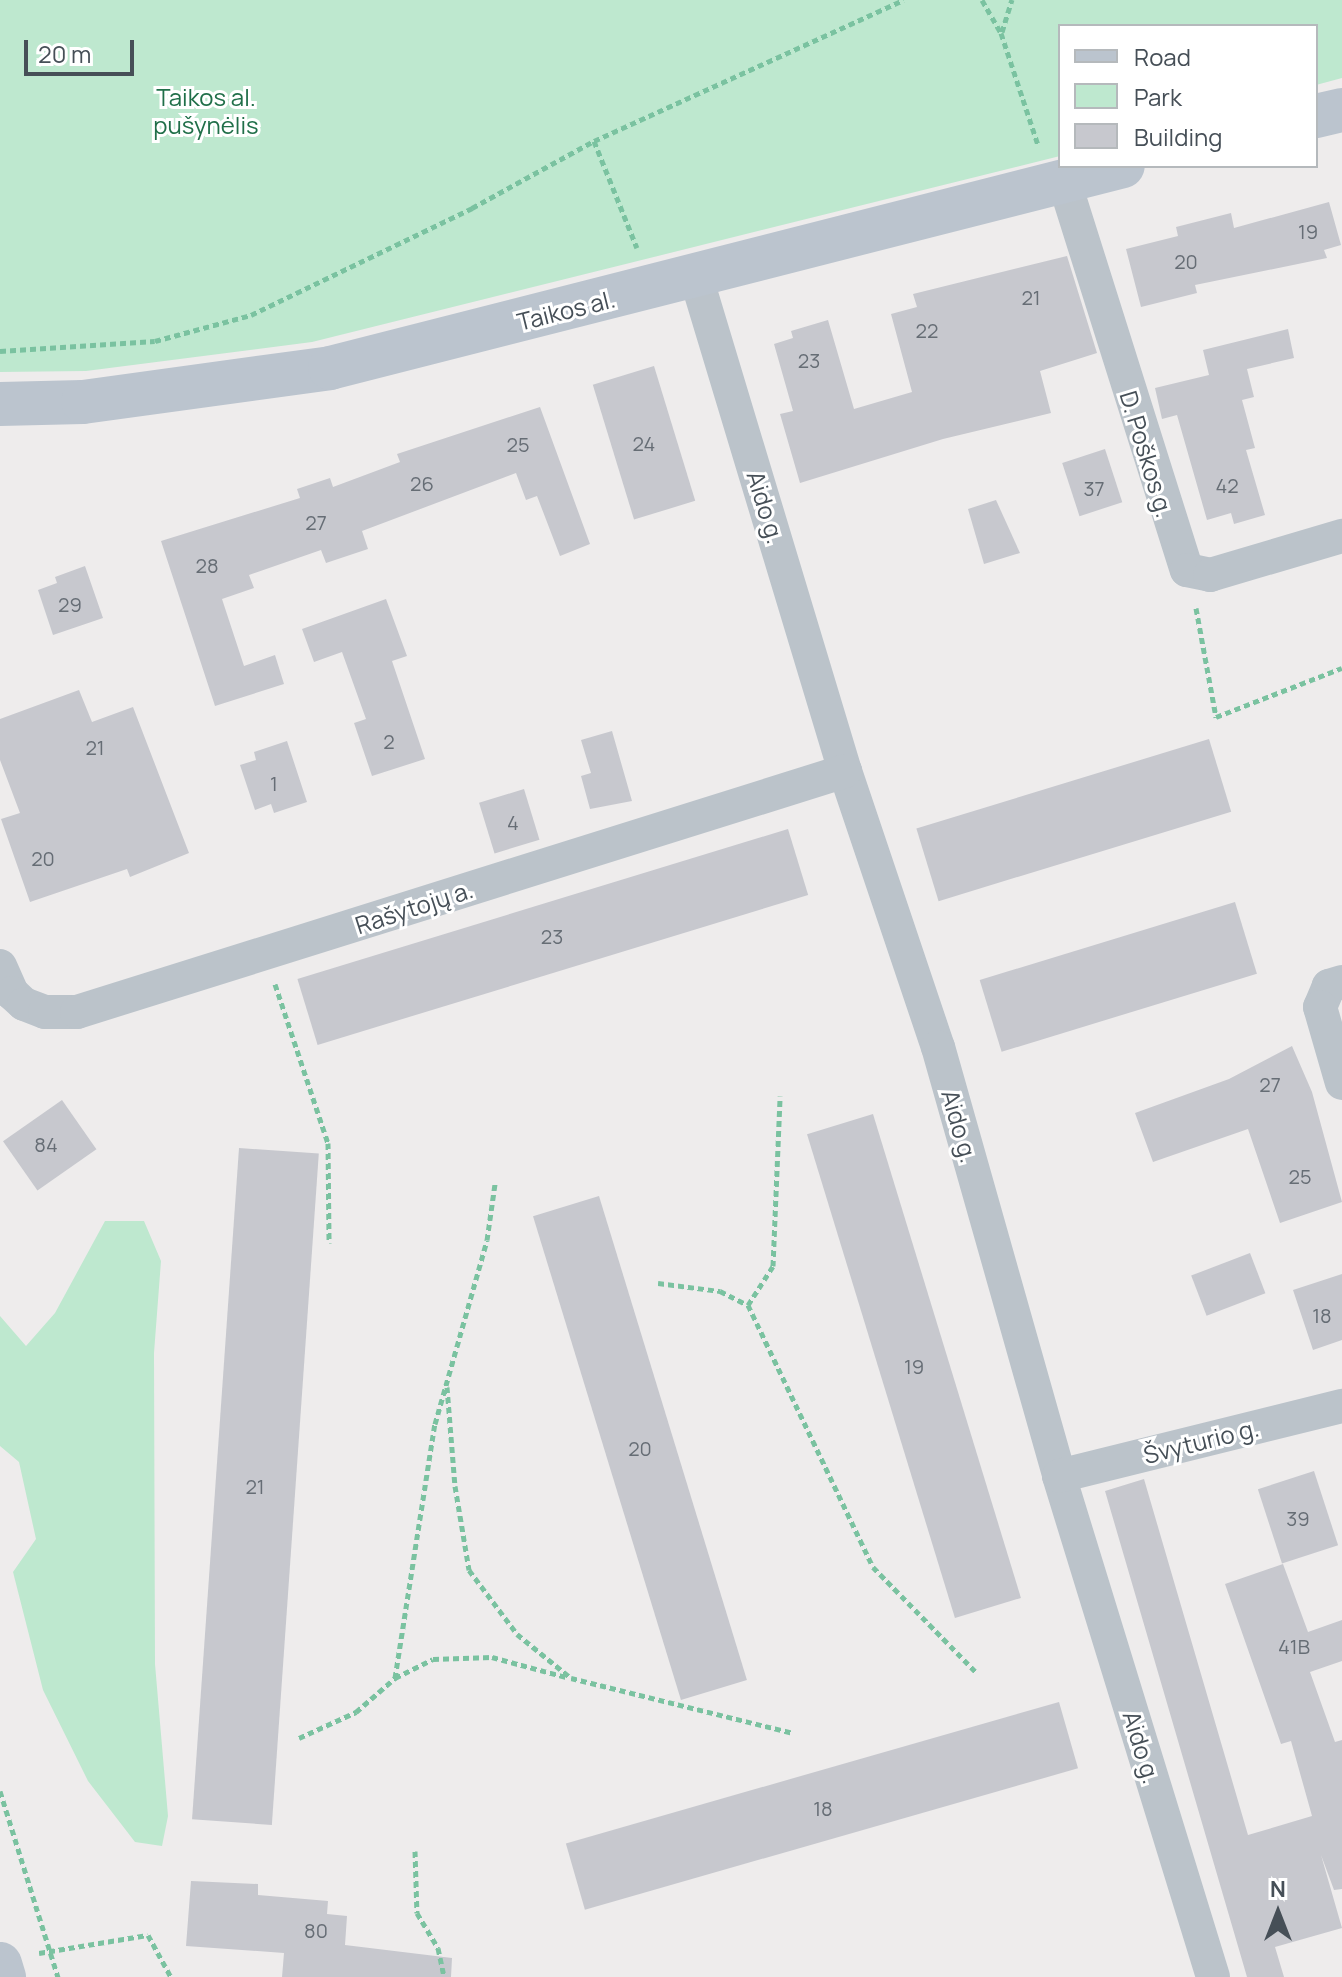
<!DOCTYPE html>
<html>
<head>
<meta charset="utf-8">
<style>
  body { margin:0 }
  #map { position:relative; width:1342px; height:1977px; overflow:hidden; background:#eeecec; font-family:Manrope,sans-serif }
  div>[style] { position:absolute }
  .green>* { inset:0; background:#bee8cf }
  .building>* { inset:0; background:#c7c8ce; transform-origin:0 0 }
  .path>* { height:5px; margin-top:-2.5px; transform-origin:0; background:repeating-linear-gradient(90deg,#7ac2a0 0 6px,transparent 0 10px) }
  .minor>* { height:34px; margin:-17px; padding:0 17px; transform-origin:17px; border-radius:17px; background:#bbc3ca }
  .secondary>* { height:44px; margin:-22px; padding:0 22px; transform-origin:22px; border-radius:22px; background:#bbc4ce }
  span { translate:-50% -50%; white-space:nowrap; text-align:center; line-height:1.15; -webkit-text-stroke:6px #fff; paint-order:stroke }
  .number-label { font-size:20px; color:#666d75 }
  .number-label span { -webkit-text-stroke-width:0 }
  .park-label { font-size:24px; color:#206f49 }
  .street-label { font-size:24px; color:#464f57 }
  .legend { position:absolute; left:1058px; top:24px; width:260px; height:144px; box-sizing:border-box; background:#fff; border:2px solid #b5b9bc; margin:0; padding:10px 14px; list-style:none; font-size:24px; color:#464f57 }
  .legend li { display:flex; align-items:center; gap:16px; height:40px }
  .legend b { width:40px; border:2px solid #b5b9bc }
  .north { position:absolute; left:1238px; top:1873px; width:80px; height:80px; -webkit-text-stroke:6px #fff; paint-order:stroke; rotate:0deg; font-size:22px; font-weight:700; line-height:32px; text-align:center; color:#464f57 }
  .north::after { content:''; display:block; margin:auto; width:28px; height:36px; background:#464f57; clip-path:polygon(50% 0,100% 100%,50% 72%,0 100%) }
  .scale { position:absolute; left:24px; top:40px; width:110px; height:36px; box-sizing:border-box; border:4px solid #464f57; border-top:0; padding-left:10px; font-size:24px; line-height:28px; white-space:nowrap; color:#464f57; -webkit-text-stroke:6px #fff; paint-order:stroke }
</style>
</head>
<body>
<div id="map">
  <div class="green">
    <div style="clip-path:polygon(0 0,1342px 0,1342px 78px,1316px 85px,1316px 26px,1060px 26px,1060px 156px,312px 342px,86px 371px,0 372px)"></div>
    <div style="clip-path:polygon(105px 1221px,144px 1221px,161px 1261px,154px 1353px,155px 1664px,168px 1816px,162px 1846px,135px 1842px,88px 1781px,43px 1690px,13px 1572px,36px 1539px,19px 1462px,0 1446px,0 1316px,26px 1346px,55px 1313px)"></div>
  </div>
  <div class="building">
    <div style="clip-path:polygon(1329px 202px,1341px 245px,1324px 250px,1327px 258px,1195px 285px,1197px 293px,1141px 307px,1126px 249px,1178px 236px,1176px 227px,1231px 213px,1234px 228px)"></div>
    <div style="clip-path:polygon(1067px 256px,1097px 353px,1040px 371px,1051px 413px,943px 439px,800px 483px,780px 414px,793px 411px,774px 344px,793px 338px,791px 331px,828px 320px,854px 409px,912px 392px,891px 314px,917px 307px,913px 294px)"></div>
    <div style="clip-path:polygon(1288px 329px,1294px 358px,1247px 369px,1254px 397px,1242px 400px,1255px 448px,1246px 450px,1265px 515px,1234px 524px,1231px 513px,1207px 520px,1177px 415px,1162px 419px,1155px 388px,1209px 375px,1203px 350px)"></div>
    <div style="left:654px;top:366px;width:141px;height:64px;rotate:73deg"></div>
    <div style="clip-path:polygon(540px 407px,590px 544px,560px 556px,537px 496px,526px 500px,516px 473px,362px 531px,368px 549px,326px 563px,321px 550px,249px 575px,254px 588px,222px 599px,244px 666px,275px 655px,284px 684px,215px 706px,161px 541px,300px 498px,297px 489px,330px 478px,333px 487px,400px 462px,397px 454px)"></div>
    <div style="left:1105px;top:449px;width:56px;height:45px;rotate:72deg"></div>
    <div style="clip-path:polygon(996px 500px,1020px 553px,984px 564px,968px 509px)"></div>
    <div style="clip-path:polygon(85px 566px,103px 618px,53px 635px,38px 590px,57px 583px,55px 577px)"></div>
    <div style="clip-path:polygon(386px 599px,407px 656px,392px 661px,425px 759px,372px 776px,354px 723px,366px 719px,342px 652px,314px 662px,302px 629px)"></div>
    <div style="clip-path:polygon(79px 690px,92px 722px,133px 707px,189px 853px,130px 877px,127px 869px,30px 902px,1px 819px,20px 813px,0 760px,0 719px)"></div>
    <div style="clip-path:polygon(612px 731px,632px 801px,590px 809px,581px 776px,591px 773px,581px 740px)"></div>
    <div style="left:1209px;top:739px;width:76px;height:306px;rotate:73deg"></div>
    <div style="clip-path:polygon(287px 741px,307px 802px,274px 813px,271px 804px,255px 810px,240px 765px,256px 760px,254px 752px)"></div>
    <div style="left:524px;top:789px;width:53px;height:47px;rotate:73deg"></div>
    <div style="left:788px;top:829px;width:69px;height:513px;rotate:73deg"></div>
    <div style="left:1235px;top:902px;width:75px;height:267px;rotate:73deg"></div>
    <div style="clip-path:polygon(1292px 1046px,1312px 1092px,1342px 1202px,1280px 1223px,1248px 1129px,1153px 1162px,1135px 1113px,1229px 1079px)"></div>
    <div style="left:62px;top:1100px;width:60px;height:72px;rotate:55deg"></div>
    <div style="left:873px;top:1114px;width:506px;height:69px;rotate:73deg"></div>
    <div style="left:239px;top:1148px;width:80px;height:673px;rotate:4deg"></div>
    <div style="left:599px;top:1196px;width:506px;height:69px;rotate:73deg"></div>
    <div style="left:1250px;top:1253px;width:43px;height:63px;rotate:69deg"></div>
    <div style="clip-path:polygon(1342px 1274px,1342px 1340px,1313px 1350px,1293px 1290px)"></div>
    <div style="left:1314px;top:1471px;width:78px;height:59px;rotate:72deg"></div>
    <div style="clip-path:polygon(1144px 1479px,1248px 1835px,1312px 1816px,1291px 1741px,1281px 1744px,1225px 1584px,1283px 1564px,1308px 1632px,1342px 1620px,1342px 1661px,1310px 1672px,1335px 1742px,1342px 1740px,1342px 1889px,1334px 1890px,1321px 1855px,1342px 1928px,1275px 1947px,1284px 1977px,1247px 1977px,1105px 1491px)"></div>
    <div style="left:1059px;top:1702px;width:69px;height:513px;rotate:74deg"></div>
    <div style="clip-path:polygon(191px 1881px,258px 1884px,258px 1895px,328px 1901px,327px 1914px,347px 1916px,345px 1945px,452px 1958px,451px 1977px,282px 1977px,284px 1953px,186px 1946px)"></div>
  </div>
  <div class="path">
    <div style="left:982px;top:0;width:38px;rotate:60deg"></div>
    <div style="left:1001px;top:33px;width:118px;rotate:71.7deg"></div>
    <div style="left:1002px;top:32px;width:34px;rotate:-73deg"></div>
    <div style="left:594px;top:141px;width:115px;rotate:68.1deg"></div>
    <div style="left:0;top:351px;width:155px;rotate:-3.7deg"></div>
    <div style="left:155px;top:341px;width:99px;rotate:-15.2deg"></div>
    <div style="left:251px;top:315px;width:246px;rotate:-25.8deg"></div>
    <div style="left:472px;top:208px;width:139px;rotate:-28.8deg"></div>
    <div style="left:594px;top:141px;width:340px;rotate:-24.5deg"></div>
    <div style="left:1196px;top:608px;width:111px;rotate:79.6deg"></div>
    <div style="left:1216px;top:717px;width:135px;rotate:-21.3deg"></div>
    <div style="left:275px;top:984px;width:168px;rotate:71.6deg"></div>
    <div style="left:328px;top:1143px;width:100px;rotate:89.4deg"></div>
    <div style="left:658px;top:1283px;width:63px;rotate:7.4deg"></div>
    <div style="left:720px;top:1291px;width:31px;rotate:27deg"></div>
    <div style="left:748px;top:1305px;width:290px;rotate:64.5deg"></div>
    <div style="left:873px;top:1567px;width:146px;rotate:45.6deg"></div>
    <div style="left:748px;top:1305px;width:46px;rotate:-57.3deg"></div>
    <div style="left:773px;top:1266px;width:170px;rotate:-87.6deg"></div>
    <div style="left:447px;top:1387px;width:99px;rotate:85.4deg"></div>
    <div style="left:455px;top:1486px;width:85px;rotate:80.5deg"></div>
    <div style="left:469px;top:1570px;width:80px;rotate:53.1deg"></div>
    <div style="left:517px;top:1634px;width:70px;rotate:39.2deg"></div>
    <div style="left:571px;top:1678px;width:229px;rotate:13.9deg"></div>
    <div style="left:395px;top:1678px;width:42px;rotate:-26.6deg"></div>
    <div style="left:433px;top:1659px;width:59px;rotate:-1.9deg"></div>
    <div style="left:492px;top:1657px;width:77px;rotate:15.1deg"></div>
    <div style="left:299px;top:1738px;width:63px;rotate:-24.5deg"></div>
    <div style="left:356px;top:1712px;width:52px;rotate:-41.1deg"></div>
    <div style="left:395px;top:1678px;width:257px;rotate:-81.1deg"></div>
    <div style="left:435px;top:1424px;width:191px;rotate:-74.2deg"></div>
    <div style="left:487px;top:1240px;width:57px;rotate:-81.9deg"></div>
    <div style="left:0;top:1791px;width:195px;rotate:72.7deg"></div>
    <div style="left:415px;top:1851px;width:62px;rotate:88.2deg"></div>
    <div style="left:417px;top:1913px;width:41px;rotate:59deg"></div>
    <div style="left:438px;top:1948px;width:30px;rotate:78deg"></div>
    <div style="left:39px;top:1953px;width:110px;rotate:-9.4deg"></div>
    <div style="left:148px;top:1935px;width:48px;rotate:61.3deg"></div>
  </div>
  <div class="minor">
    <div style="left:1064px;top:181px;width:408px;rotate:72.5deg"></div>
    <div style="left:1187px;top:570px;width:24px;rotate:12deg"></div>
    <div style="left:1210px;top:575px;width:138px;rotate:-16.5deg"></div>
    <div style="left:696px;top:277px;width:516px;rotate:73.22deg"></div>
    <div style="left:845px;top:771px;width:291px;rotate:71.4deg"></div>
    <div style="left:938px;top:1047px;width:446px;rotate:74.2deg"></div>
    <div style="left:1059px;top:1476px;width:524px;rotate:72.91deg"></div>
    <div style="left:0;top:966px;width:30px;rotate:66deg"></div>
    <div style="left:12px;top:993px;width:16px;rotate:43deg"></div>
    <div style="left:24px;top:1004px;width:22px;rotate:21deg"></div>
    <div style="left:45px;top:1012px;width:32px"></div>
    <div style="left:77px;top:1012px;width:805px;rotate:-17.42deg"></div>
    <div style="left:1342px;top:982px;width:14px;rotate:163deg"></div>
    <div style="left:1329px;top:986px;width:23px;rotate:113deg"></div>
    <div style="left:1320px;top:1007px;width:79px;rotate:73.9deg"></div>
    <div style="left:1059px;top:1476px;width:292px;rotate:-13.9deg"></div>
  </div>
  <div class="secondary">
    <div style="left:1316px;top:116px;width:27px;rotate:-13deg"></div>
    <div style="left:0;top:404px;width:83px;rotate:-1.4deg"></div>
    <div style="left:83px;top:402px;width:249px;rotate:-7.8deg"></div>
    <div style="left:330px;top:368px;width:818px;rotate:-14.29deg"></div>
    <div style="left:0;top:1964px;width:14px;rotate:73deg"></div>
  </div>
  <div class="number-label">
    <span style="left:1308px;top:231px">19</span>
    <span style="left:1186px;top:261px">20</span>
    <span style="left:1031px;top:297px">21</span>
    <span style="left:927px;top:330px">22</span>
    <span style="left:809px;top:360px">23</span>
    <span style="left:644px;top:443px">24</span>
    <span style="left:518px;top:444px">25</span>
    <span style="left:422px;top:483px">26</span>
    <span style="left:1227px;top:485px">42</span>
    <span style="left:1094px;top:488px">37</span>
    <span style="left:316px;top:522px">27</span>
    <span style="left:207px;top:565px">28</span>
    <span style="left:70px;top:604px">29</span>
    <span style="left:389px;top:741px">2</span>
    <span style="left:95px;top:747px">21</span>
    <span style="left:274px;top:783px">1</span>
    <span style="left:513px;top:822px">4</span>
    <span style="left:43px;top:858px">20</span>
    <span style="left:552px;top:936px">23</span>
    <span style="left:1270px;top:1084px">27</span>
    <span style="left:46px;top:1144px">84</span>
    <span style="left:1300px;top:1176px">25</span>
    <span style="left:1322px;top:1315px">18</span>
    <span style="left:914px;top:1366px">19</span>
    <span style="left:640px;top:1448px">20</span>
    <span style="left:255px;top:1486px">21</span>
    <span style="left:1298px;top:1518px">39</span>
    <span style="left:1294px;top:1646px">41B</span>
    <span style="left:823px;top:1808px">18</span>
    <span style="left:316px;top:1930px">80</span>
  </div>
  <div class="park-label">
    <span style="left:206px;top:111px">Taikos al.<br>pušynėlis</span>
  </div>
  <div class="street-label">
    <span style="left:566px;top:310px;rotate:-14deg">Taikos al.</span>
    <span style="left:1147px;top:454px;rotate:73deg">D. Poškos g.</span>
    <span style="left:766px;top:507px;rotate:73deg">Aido g.</span>
    <span style="left:414px;top:907px;rotate:-18deg">Rašytojų a.</span>
    <span style="left:960px;top:1126px;rotate:74deg">Aido g.</span>
    <span style="left:1201px;top:1441px;rotate:-14deg">Švyturio g.</span>
    <span style="left:1142px;top:1747px;rotate:73deg">Aido g.</span>
  </div>
  <ul class="legend">
  <li><b style="height:10px;background:#bbc4ce"></b>Road</li>
  <li><b style="height:22px;background:#bee8cf"></b>Park</li>
  <li><b style="height:22px;background:#c7c8ce"></b>Building</li>
  </ul>
  <div class="north">N</div>
  <div class="scale">20 m</div>
</div>
</body>
</html>
